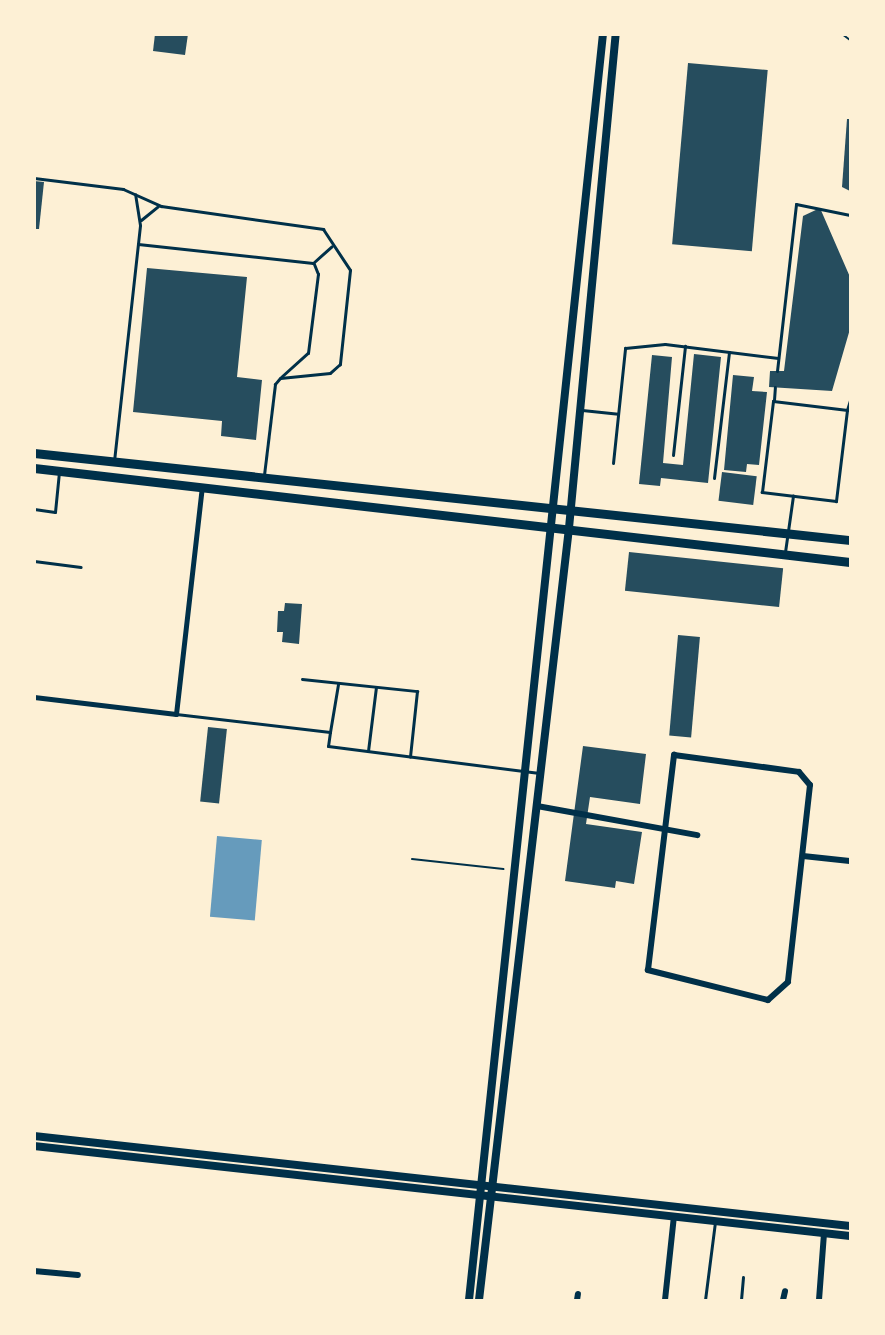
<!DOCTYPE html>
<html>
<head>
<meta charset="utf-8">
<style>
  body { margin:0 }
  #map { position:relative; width:885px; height:1335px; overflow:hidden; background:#fdf0d5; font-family:Merriweather,serif }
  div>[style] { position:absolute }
  .water>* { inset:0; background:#669bbc; transform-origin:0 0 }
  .building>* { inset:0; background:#264d5e; transform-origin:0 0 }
  .path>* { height:2px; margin:-1px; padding:0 1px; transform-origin:1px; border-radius:1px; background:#003049 }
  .service>* { height:3px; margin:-1.5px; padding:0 1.5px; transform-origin:1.5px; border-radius:1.5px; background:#003049 }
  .pedestrian>* { height:5px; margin:-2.5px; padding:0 2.5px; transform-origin:2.5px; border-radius:2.5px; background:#003049 }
  .minor>* { height:6px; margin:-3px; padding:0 3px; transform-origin:3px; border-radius:3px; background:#003049 }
  .tertiary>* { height:8px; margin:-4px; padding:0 4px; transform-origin:4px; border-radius:4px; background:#003049 }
  .secondary>* { height:9px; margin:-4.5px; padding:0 4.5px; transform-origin:4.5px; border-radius:4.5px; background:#003049 }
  span { translate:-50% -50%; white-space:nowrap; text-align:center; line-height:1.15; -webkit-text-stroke:6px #fdf0d5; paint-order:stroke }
  .frame { position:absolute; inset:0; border:36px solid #fdf0d5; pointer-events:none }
</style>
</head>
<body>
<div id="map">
  <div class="water">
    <div style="left:217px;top:836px;width:45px;height:81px;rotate:5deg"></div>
  </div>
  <div class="building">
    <div style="clip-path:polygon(155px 34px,188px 34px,185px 55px,153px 51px)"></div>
    <div style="left:688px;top:63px;width:80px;height:182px;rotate:5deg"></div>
    <div style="clip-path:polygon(847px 119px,850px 119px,850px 191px,842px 187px)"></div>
    <div style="clip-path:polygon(34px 181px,44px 182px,39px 229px,34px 229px)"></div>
    <div style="clip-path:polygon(820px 208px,850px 277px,850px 329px,832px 391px,769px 387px,770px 371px,784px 371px,803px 216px)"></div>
    <div style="clip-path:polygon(147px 268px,247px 277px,237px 377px,262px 380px,256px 440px,221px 436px,222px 421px,133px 412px)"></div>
    <div style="clip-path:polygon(694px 354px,721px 357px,708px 483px,661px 478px,660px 486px,639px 484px,652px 355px,672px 357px,663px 463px,683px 465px)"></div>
    <div style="clip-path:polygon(733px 375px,754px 377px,752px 391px,767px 392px,759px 465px,747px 464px,746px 472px,724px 470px)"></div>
    <div style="left:722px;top:472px;width:35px;height:29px;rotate:7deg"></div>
    <div style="left:629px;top:552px;width:155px;height:39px;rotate:6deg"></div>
    <div style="clip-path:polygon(285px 603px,302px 604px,299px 644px,282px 642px,283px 632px,277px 632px,278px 611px,284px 611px)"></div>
    <div style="left:678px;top:635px;width:22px;height:101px;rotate:5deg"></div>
    <div style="left:208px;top:727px;width:19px;height:75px;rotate:6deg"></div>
    <div style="clip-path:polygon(583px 746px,646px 754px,640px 804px,590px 797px,586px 824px,642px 832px,634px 884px,616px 881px,615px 888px,565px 881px)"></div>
  </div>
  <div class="path">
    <div style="left:842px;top:34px;width:10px;rotate:37deg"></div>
    <div style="left:412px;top:859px;width:92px;rotate:6.3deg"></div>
  </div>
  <div class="service">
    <div style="left:34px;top:178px;width:90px;rotate:7deg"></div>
    <div style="left:123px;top:189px;width:42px;rotate:24.1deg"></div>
    <div style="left:161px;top:206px;width:164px;rotate:8.1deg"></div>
    <div style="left:323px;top:229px;width:49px;rotate:56.6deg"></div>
    <div style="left:350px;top:270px;width:95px;rotate:96.1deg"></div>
    <div style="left:340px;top:364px;width:13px;rotate:138deg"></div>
    <div style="left:330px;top:373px;width:50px;rotate:174.3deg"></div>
    <div style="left:280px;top:378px;width:8px;rotate:130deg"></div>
    <div style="left:275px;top:384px;width:92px;rotate:96.9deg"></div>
    <div style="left:141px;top:220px;width:22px;rotate:-39deg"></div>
    <div style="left:138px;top:244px;width:176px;rotate:6.2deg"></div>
    <div style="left:313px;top:263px;width:25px;rotate:-42deg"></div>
    <div style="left:777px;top:371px;width:168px;rotate:-83.5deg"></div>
    <div style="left:796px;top:204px;width:55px;rotate:11.5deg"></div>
    <div style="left:281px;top:377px;width:36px;rotate:-42deg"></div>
    <div style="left:308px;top:353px;width:80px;rotate:-82.8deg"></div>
    <div style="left:318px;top:274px;width:11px;rotate:-112deg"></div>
    <div style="left:774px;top:400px;width:13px;rotate:-86deg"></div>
    <div style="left:773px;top:401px;width:75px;rotate:6.9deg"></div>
    <div style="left:847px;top:410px;width:92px;rotate:96.9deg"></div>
    <div style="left:836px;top:501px;width:75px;rotate:-173.1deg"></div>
    <div style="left:762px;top:492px;width:92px;rotate:-83.1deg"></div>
    <div style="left:582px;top:410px;width:36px;rotate:6deg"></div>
    <div style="left:847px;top:410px;width:10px;rotate:-73deg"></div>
    <div style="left:673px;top:455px;width:110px;rotate:-83.7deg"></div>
    <div style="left:114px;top:461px;width:237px;rotate:-83.7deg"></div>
    <div style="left:140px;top:225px;width:31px;rotate:-99deg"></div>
    <div style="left:613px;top:463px;width:116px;rotate:-84deg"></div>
    <div style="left:625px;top:348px;width:40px;rotate:-5.7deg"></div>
    <div style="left:665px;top:344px;width:114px;rotate:7.1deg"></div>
    <div style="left:714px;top:478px;width:127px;rotate:-83.2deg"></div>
    <div style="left:34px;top:509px;width:21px;rotate:8deg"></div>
    <div style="left:55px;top:512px;width:40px;rotate:-84.3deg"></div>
    <div style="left:785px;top:552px;width:57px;rotate:-81.9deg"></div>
    <div style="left:34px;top:561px;width:47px;rotate:7.3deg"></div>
    <div style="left:302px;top:679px;width:116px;rotate:6deg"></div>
    <div style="left:417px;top:691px;width:66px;rotate:96.1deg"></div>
    <div style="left:176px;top:714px;width:155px;rotate:6.7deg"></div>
    <div style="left:330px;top:732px;width:14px;rotate:98deg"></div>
    <div style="left:328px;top:746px;width:213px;rotate:7.3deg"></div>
    <div style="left:330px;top:732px;width:49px;rotate:-80.5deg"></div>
    <div style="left:368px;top:751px;width:64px;rotate:-82.9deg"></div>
    <div style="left:705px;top:1300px;width:79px;rotate:-82.7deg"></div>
    <div style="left:741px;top:1300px;width:23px;rotate:-85deg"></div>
  </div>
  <div class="pedestrian">
    <div style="left:34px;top:697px;width:143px;rotate:6.8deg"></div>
    <div style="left:176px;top:714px;width:228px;rotate:-83.5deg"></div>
  </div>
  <div class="minor">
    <div style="left:674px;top:755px;width:126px;rotate:7.7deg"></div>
    <div style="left:799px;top:772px;width:17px;rotate:50deg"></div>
    <div style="left:810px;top:785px;width:198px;rotate:96.4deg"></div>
    <div style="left:788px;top:982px;width:27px;rotate:138deg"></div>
    <div style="left:768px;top:1000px;width:124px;rotate:-166deg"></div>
    <div style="left:648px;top:970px;width:217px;rotate:-83.1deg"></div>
    <div style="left:537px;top:806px;width:163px;rotate:10.3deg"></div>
    <div style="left:803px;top:856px;width:47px;rotate:6.1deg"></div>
    <div style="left:34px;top:1271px;width:44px;rotate:5.2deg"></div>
    <div style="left:577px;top:1300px;width:6px;rotate:-81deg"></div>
    <div style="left:665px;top:1300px;width:84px;rotate:-83.9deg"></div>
    <div style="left:783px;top:1300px;width:9px;rotate:-77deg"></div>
    <div style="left:819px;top:1300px;width:67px;rotate:-85.7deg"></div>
  </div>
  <div class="tertiary">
    <div style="left:34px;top:1136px;width:821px;rotate:6.29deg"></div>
    <div style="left:34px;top:1146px;width:821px;rotate:6.29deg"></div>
    <div style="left:469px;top:1300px;width:1273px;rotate:-83.96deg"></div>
    <div style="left:479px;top:1300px;width:777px;rotate:-83.35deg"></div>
    <div style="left:569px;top:528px;width:496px;rotate:-84.6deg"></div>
  </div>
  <div class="secondary">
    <div style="left:34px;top:453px;width:821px;rotate:6.09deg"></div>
    <div style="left:34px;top:468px;width:821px;rotate:6.57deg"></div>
  </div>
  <div class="frame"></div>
</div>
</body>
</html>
